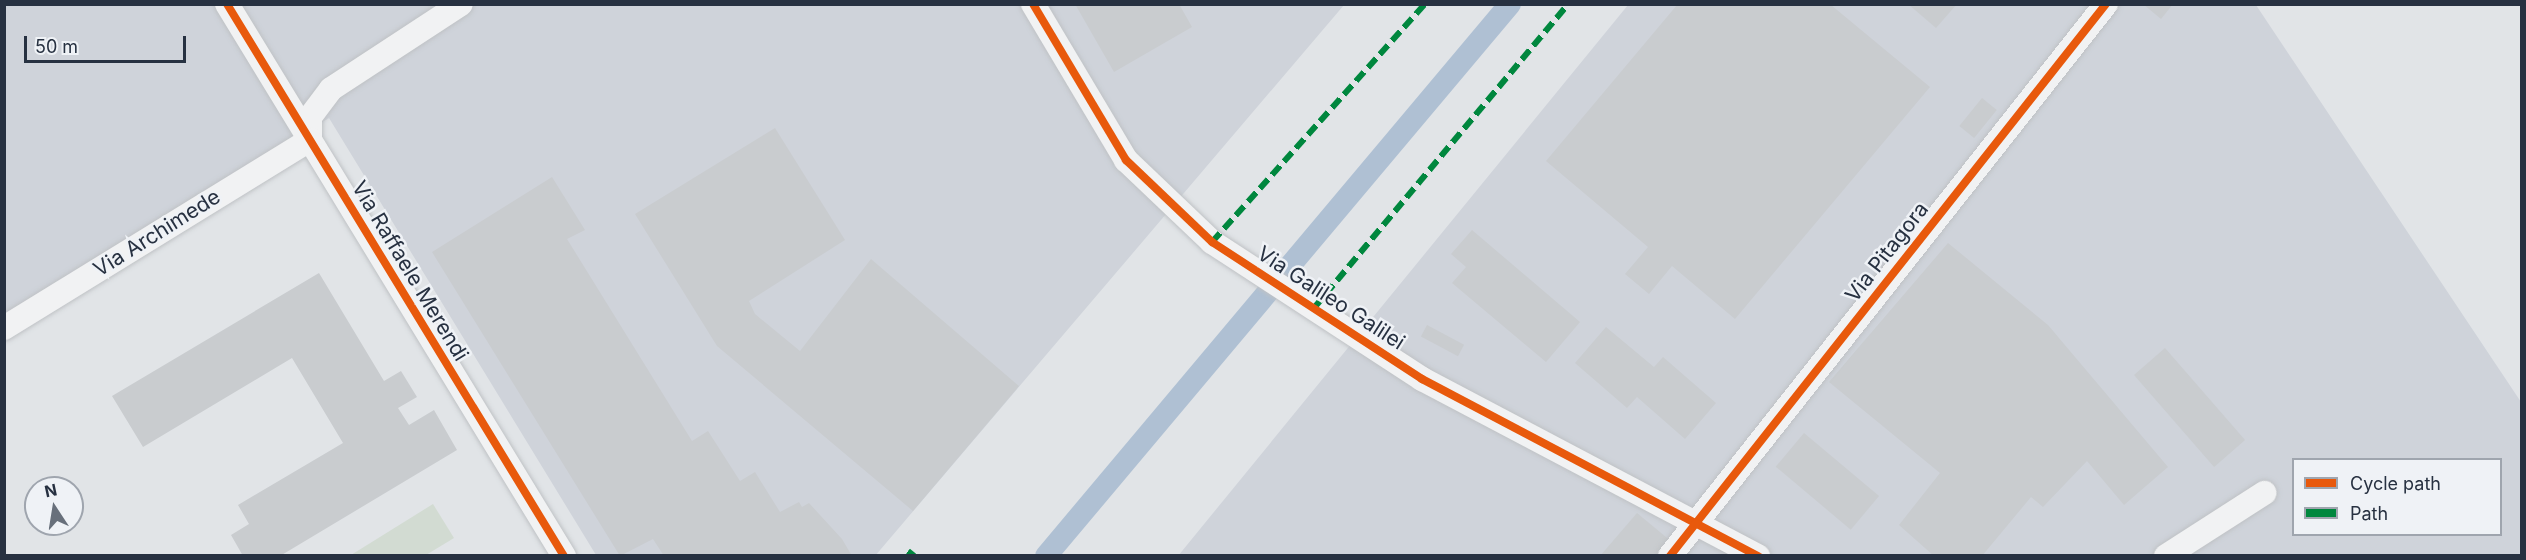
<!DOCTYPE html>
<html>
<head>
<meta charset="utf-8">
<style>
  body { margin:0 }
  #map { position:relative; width:2526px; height:560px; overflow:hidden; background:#e1e4e7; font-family:Inter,sans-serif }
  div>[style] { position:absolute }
  .built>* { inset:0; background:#cfd3da }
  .green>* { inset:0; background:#d2dbd2 }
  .canal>* { height:22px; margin:-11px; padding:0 11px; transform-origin:11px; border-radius:11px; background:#afc0d3 }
  .building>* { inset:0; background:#c9cccf; transform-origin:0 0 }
  .roads { filter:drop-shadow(0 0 2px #bfc2c5) drop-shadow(0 0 2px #bfc2c5) }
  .minor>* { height:24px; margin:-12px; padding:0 12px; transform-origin:12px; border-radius:12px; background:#f1f2f3 }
  .quiet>* { height:6px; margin-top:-3px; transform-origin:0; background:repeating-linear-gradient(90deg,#00873e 0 12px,transparent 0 18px) }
  .cycleway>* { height:8px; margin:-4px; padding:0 4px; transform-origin:4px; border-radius:4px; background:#e8590c }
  span { translate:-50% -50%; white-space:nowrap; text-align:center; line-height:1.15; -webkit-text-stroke:5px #eff2f6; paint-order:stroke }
  .street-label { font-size:21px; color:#273141 }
  .frame { position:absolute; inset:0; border:6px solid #273141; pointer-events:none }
  .legend { position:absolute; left:2292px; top:458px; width:210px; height:78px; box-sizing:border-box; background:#eff2f6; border:2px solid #9fa5ae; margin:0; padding:8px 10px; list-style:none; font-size:18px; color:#273141 }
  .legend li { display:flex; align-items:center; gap:12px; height:30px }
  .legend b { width:30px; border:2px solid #9fa5ae }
  .north { position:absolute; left:24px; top:476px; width:60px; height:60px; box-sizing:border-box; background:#eff2f6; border:2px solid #9fa5ae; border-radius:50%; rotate:348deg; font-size:16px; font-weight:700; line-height:24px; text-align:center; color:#273141 }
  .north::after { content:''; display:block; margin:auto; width:21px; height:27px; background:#68707b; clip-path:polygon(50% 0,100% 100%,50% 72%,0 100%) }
  .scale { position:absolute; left:24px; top:36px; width:162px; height:27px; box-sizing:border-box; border:3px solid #273141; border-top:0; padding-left:8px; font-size:18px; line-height:21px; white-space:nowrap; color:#273141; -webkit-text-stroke:4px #eff2f6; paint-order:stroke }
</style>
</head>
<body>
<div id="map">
  <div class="built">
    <div style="clip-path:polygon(4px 5px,1344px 5px,875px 556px,596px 555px,329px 118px,5px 315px)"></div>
    <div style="clip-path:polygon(evenodd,1628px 5px,2256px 5px,2521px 402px,2521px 555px,1178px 556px,1628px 5px,2294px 460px,2500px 460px,2500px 534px,2294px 534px,2294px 460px)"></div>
  </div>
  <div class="green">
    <div style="clip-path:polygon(433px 504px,454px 538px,426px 555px,351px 555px)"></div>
  </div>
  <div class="canal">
    <div style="left:1046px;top:556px;width:721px;rotate:-49.95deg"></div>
  </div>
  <div class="building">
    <div style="clip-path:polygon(1075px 4px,1179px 4px,1192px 27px,1114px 72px)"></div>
    <div style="clip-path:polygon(1908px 4px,1957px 4px,1936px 28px)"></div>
    <div style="clip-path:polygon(2143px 4px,2173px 4px,2161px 19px)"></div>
    <div style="clip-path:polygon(1677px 5px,1831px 5px,1930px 87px,1735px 319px,1672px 266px,1649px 294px,1625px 274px,1648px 247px,1546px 161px)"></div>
    <div style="left:1982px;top:98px;width:19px;height:36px;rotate:39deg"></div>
    <div style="clip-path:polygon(775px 128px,845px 240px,749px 301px,755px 314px,800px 351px,871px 259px,1019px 386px,913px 511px,717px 346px,635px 214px)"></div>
    <div style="clip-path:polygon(552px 177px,585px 230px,567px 239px,692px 441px,708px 431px,740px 481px,755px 472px,780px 512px,799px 502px,802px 507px,809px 503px,842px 539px,852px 556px,664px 556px,653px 539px,620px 556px,432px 252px)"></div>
    <div style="clip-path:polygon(1472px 230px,1580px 322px,1546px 362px,1452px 283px,1466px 267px,1451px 254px)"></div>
    <div style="clip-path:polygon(1948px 243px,2048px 325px,2168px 467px,2124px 505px,2087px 461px,2043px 507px,2031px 497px,1982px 556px,1934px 556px,1899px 525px,1940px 473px,1829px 382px)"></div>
    <div style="clip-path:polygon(319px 273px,384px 381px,401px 371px,417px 397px,398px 408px,409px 425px,434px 410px,457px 450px,280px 556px,243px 556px,231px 535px,249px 524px,238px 505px,343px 443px,292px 358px,143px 447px,112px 396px)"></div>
    <div style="left:1427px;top:325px;width:42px;height:13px;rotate:28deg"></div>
    <div style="clip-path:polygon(1606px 327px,1654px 367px,1663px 357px,1716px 403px,1685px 439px,1637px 397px,1627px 408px,1575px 363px)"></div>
    <div style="left:2165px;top:348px;width:122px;height:41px;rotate:49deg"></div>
    <div style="left:1804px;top:433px;width:98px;height:44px;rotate:40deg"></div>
    <div style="clip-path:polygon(1637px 513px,1672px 542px,1661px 556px,1600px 556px)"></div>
  </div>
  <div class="roads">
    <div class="minor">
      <div style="left:227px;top:4px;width:647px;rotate:58.6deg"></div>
      <div style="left:1033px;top:4px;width:182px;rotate:59.2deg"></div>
      <div style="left:1126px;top:160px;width:119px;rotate:43.6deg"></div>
      <div style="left:1212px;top:242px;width:251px;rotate:33.1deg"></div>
      <div style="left:1422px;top:379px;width:380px;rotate:27.8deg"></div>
      <div style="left:310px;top:140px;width:23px;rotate:-90deg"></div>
      <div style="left:310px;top:117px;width:35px;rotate:-53deg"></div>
      <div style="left:331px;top:89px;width:155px;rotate:-33.2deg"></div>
      <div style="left:4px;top:328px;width:359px;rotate:-31.6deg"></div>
      <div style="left:1670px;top:556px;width:703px;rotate:-51.7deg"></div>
      <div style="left:2166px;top:556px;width:117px;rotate:-32.7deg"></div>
    </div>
  </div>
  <div class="quiet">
    <div style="left:1212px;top:242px;width:319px;rotate:-48.2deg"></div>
    <div style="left:1314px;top:308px;width:396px;rotate:-50.1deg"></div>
    <div style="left:908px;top:551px;width:8px;rotate:40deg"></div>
  </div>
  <div class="cycleway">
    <div style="left:227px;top:4px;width:647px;rotate:58.6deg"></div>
    <div style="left:1033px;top:4px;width:182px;rotate:59.2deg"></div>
    <div style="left:1126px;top:160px;width:119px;rotate:43.6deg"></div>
    <div style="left:1212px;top:242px;width:251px;rotate:33.1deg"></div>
    <div style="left:1422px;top:379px;width:380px;rotate:27.8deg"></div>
    <div style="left:1670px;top:556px;width:703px;rotate:-51.7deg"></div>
  </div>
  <div class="street-label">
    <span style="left:157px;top:233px;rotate:-32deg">Via Archimede</span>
    <span style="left:1887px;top:252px;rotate:-52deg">Via Pitagora</span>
    <span style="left:410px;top:271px;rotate:59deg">Via Raffaele Merendi</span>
    <span style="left:1331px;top:298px;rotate:33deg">Via Galileo Galilei</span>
  </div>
  <div class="frame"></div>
  <ul class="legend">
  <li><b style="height:8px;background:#e8590c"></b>Cycle path</li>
  <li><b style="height:8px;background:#00873e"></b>Path</li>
  </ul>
  <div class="north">N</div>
  <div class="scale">50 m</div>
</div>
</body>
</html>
